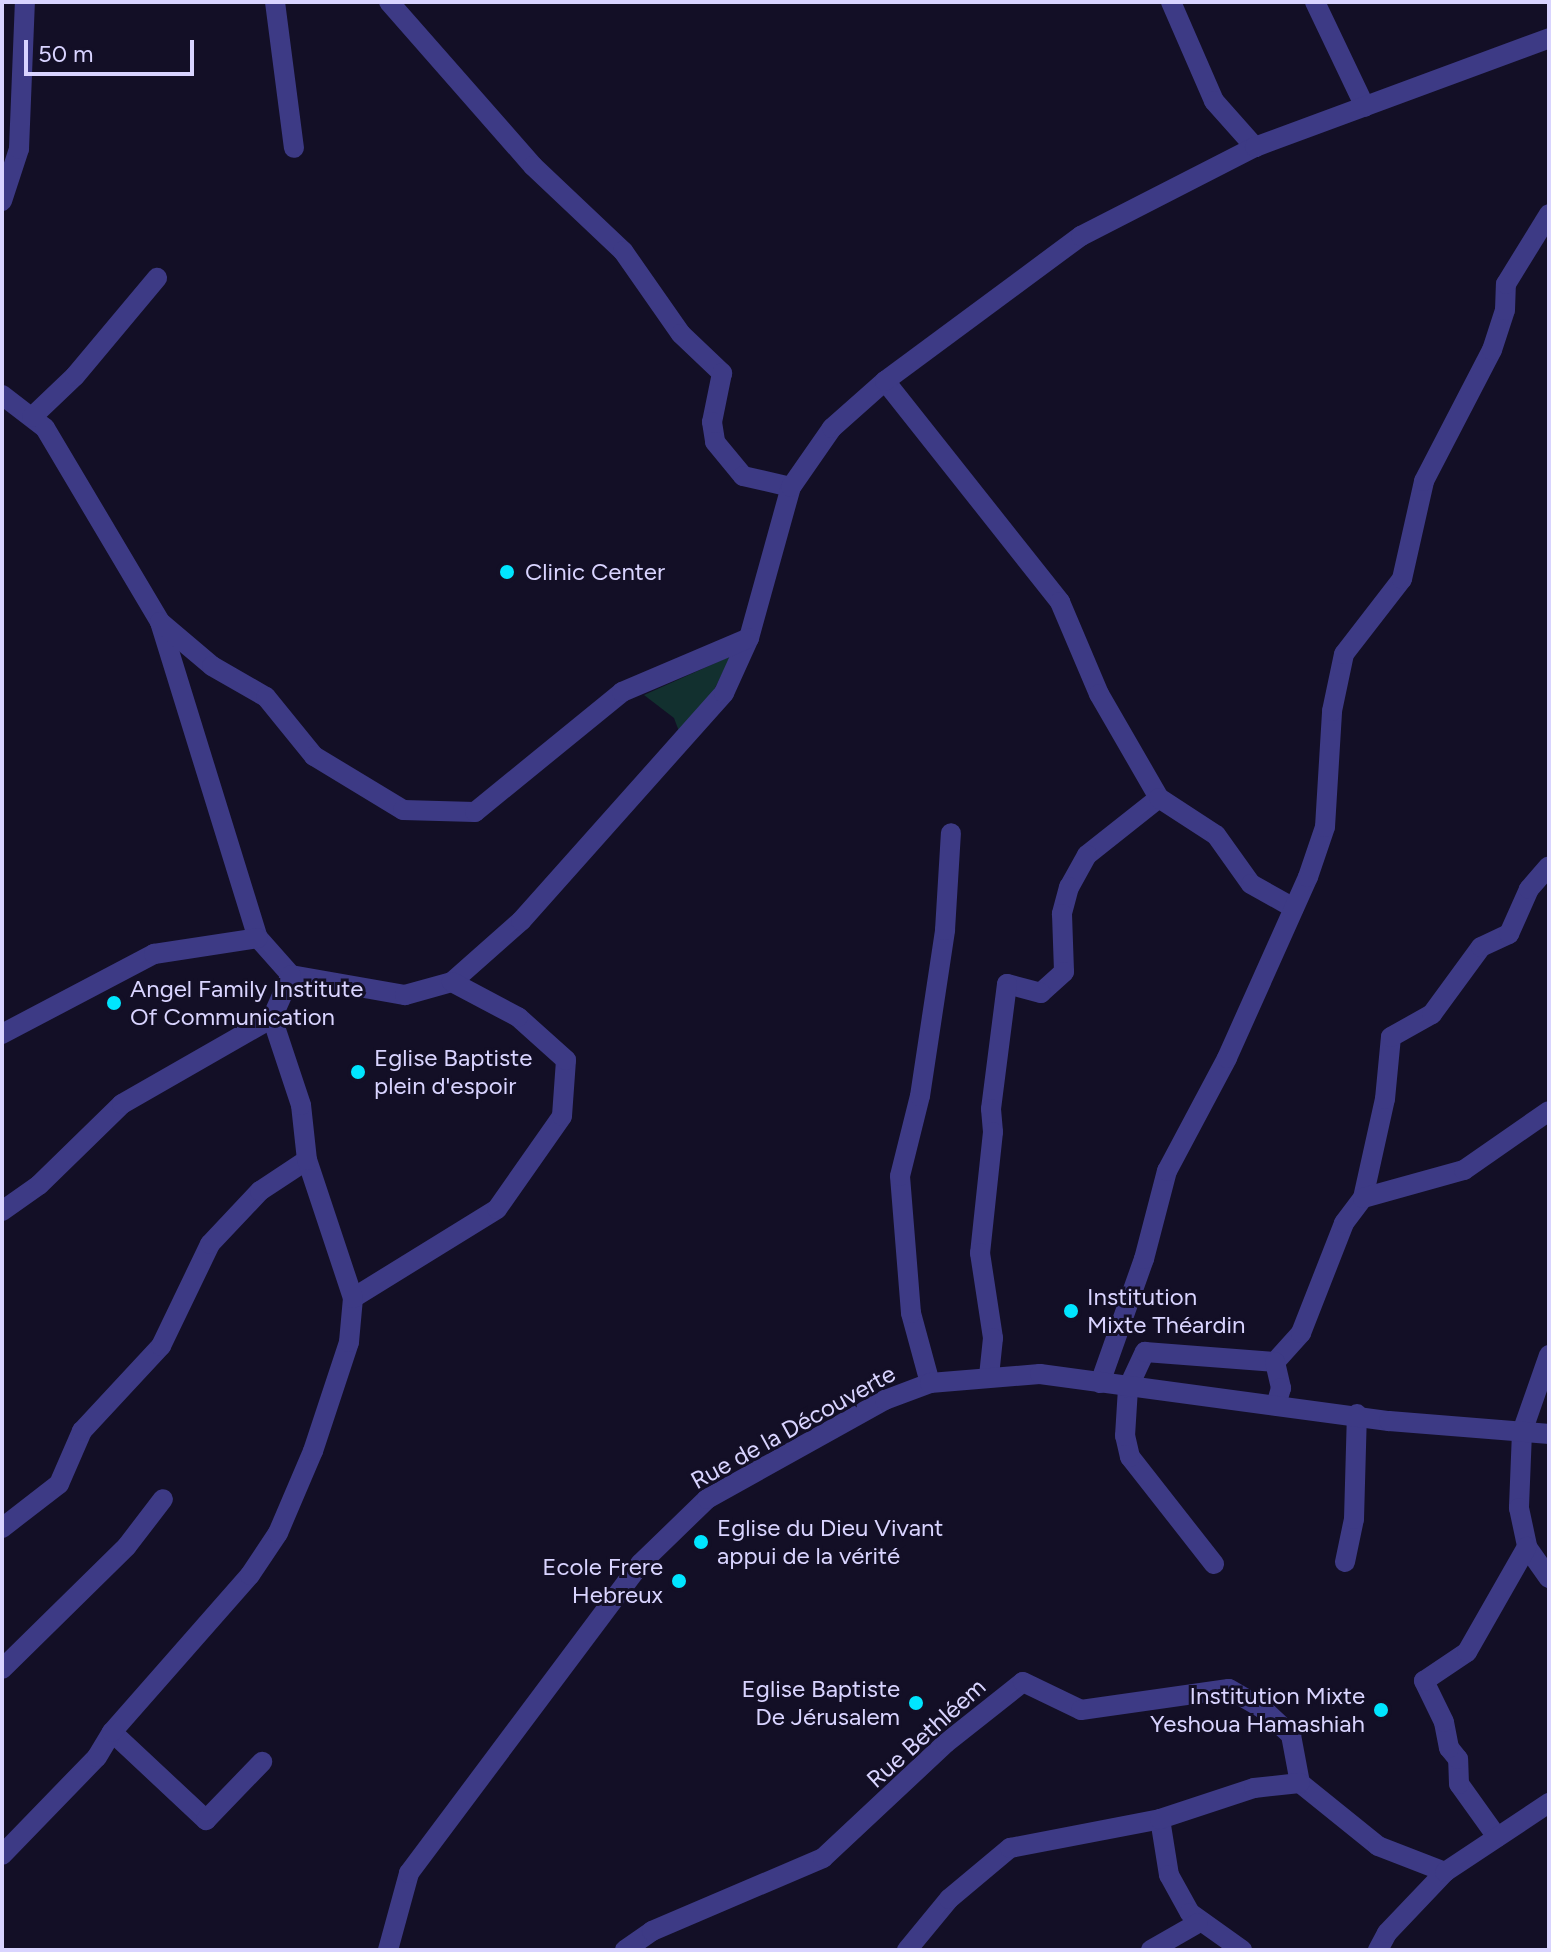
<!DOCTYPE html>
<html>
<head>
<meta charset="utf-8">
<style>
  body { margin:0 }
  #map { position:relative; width:1551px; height:1952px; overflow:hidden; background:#130f26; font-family:Figtree,sans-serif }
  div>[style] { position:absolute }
  .green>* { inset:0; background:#12302f }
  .minor>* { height:20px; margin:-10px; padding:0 10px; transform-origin:10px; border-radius:10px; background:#3d3a85 }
  .dots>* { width:22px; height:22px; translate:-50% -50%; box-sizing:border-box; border:4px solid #130f26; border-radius:50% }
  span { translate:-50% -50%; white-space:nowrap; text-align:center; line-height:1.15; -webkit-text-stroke:6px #130f26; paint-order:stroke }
  .poi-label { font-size:24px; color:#d9d4ff }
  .left { translate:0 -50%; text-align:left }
  .right { translate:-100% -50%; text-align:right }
  .street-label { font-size:24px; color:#d9d4ff }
  .frame { position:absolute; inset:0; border:4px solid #d9d4ff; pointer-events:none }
  .scale { position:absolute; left:24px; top:40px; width:170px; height:36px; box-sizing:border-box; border:4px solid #d9d4ff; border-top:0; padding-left:10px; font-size:24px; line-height:28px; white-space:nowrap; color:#d9d4ff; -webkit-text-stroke:6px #130f26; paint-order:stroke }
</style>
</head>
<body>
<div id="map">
  <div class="green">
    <div style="clip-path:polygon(731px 656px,705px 708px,680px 734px,674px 718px,644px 695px)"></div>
  </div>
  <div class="minor">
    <div style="left:275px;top:2px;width:147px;rotate:82.6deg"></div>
    <div style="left:389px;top:2px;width:218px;rotate:48.7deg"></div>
    <div style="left:533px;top:166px;width:124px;rotate:43.4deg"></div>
    <div style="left:623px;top:251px;width:101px;rotate:55.1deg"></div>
    <div style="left:681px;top:334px;width:57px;rotate:43.6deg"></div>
    <div style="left:722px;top:373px;width:50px;rotate:101.5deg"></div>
    <div style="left:712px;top:422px;width:20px;rotate:81deg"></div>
    <div style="left:715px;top:442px;width:44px;rotate:50.5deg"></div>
    <div style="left:743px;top:476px;width:49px;rotate:12.9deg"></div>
    <div style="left:1171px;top:2px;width:108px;rotate:66.5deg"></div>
    <div style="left:1214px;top:101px;width:62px;rotate:48.3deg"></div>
    <div style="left:1315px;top:2px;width:116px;rotate:64.5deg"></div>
    <div style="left:2px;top:201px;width:55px;rotate:-71.9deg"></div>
    <div style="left:19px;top:149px;width:147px;rotate:-87.7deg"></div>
    <div style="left:885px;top:381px;width:282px;rotate:51.6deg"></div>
    <div style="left:1060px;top:602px;width:100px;rotate:67deg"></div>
    <div style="left:1099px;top:694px;width:120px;rotate:60deg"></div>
    <div style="left:1159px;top:798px;width:92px;rotate:141.6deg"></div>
    <div style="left:1087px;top:855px;width:37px;rotate:119deg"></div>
    <div style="left:1069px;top:887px;width:28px;rotate:105deg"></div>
    <div style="left:1062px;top:914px;width:58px;rotate:88deg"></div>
    <div style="left:1064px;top:972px;width:31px;rotate:138deg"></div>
    <div style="left:1041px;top:993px;width:35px;rotate:-165deg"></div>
    <div style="left:1007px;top:984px;width:126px;rotate:97.3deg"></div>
    <div style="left:991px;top:1109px;width:23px;rotate:85deg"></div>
    <div style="left:993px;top:1132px;width:122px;rotate:96.1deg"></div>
    <div style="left:980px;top:1253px;width:86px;rotate:81.3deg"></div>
    <div style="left:993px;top:1338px;width:39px;rotate:96deg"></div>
    <div style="left:2px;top:395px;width:54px;rotate:37.5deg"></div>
    <div style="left:45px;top:428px;width:226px;rotate:59.3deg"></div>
    <div style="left:160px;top:622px;width:331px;rotate:72.8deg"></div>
    <div style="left:258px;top:938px;width:50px;rotate:48.3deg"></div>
    <div style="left:291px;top:975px;width:116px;rotate:10deg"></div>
    <div style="left:405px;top:995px;width:49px;rotate:-15.5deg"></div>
    <div style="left:452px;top:982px;width:92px;rotate:-41.5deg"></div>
    <div style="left:521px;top:921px;width:305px;rotate:-48.3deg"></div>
    <div style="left:724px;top:693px;width:60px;rotate:-65.6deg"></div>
    <div style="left:749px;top:638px;width:157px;rotate:-74.5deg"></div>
    <div style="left:791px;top:487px;width:72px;rotate:-55.2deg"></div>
    <div style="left:832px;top:428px;width:71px;rotate:-41.6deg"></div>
    <div style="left:885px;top:381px;width:244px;rotate:-36.5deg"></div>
    <div style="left:1081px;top:236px;width:195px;rotate:-27.1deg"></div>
    <div style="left:1255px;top:147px;width:314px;rotate:-20.3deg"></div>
    <div style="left:32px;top:417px;width:59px;rotate:-43.6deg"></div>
    <div style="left:75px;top:376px;width:128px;rotate:-50.1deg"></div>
    <div style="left:160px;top:622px;width:68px;rotate:40.2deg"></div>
    <div style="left:212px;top:666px;width:62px;rotate:29.9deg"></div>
    <div style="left:266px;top:697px;width:76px;rotate:50.9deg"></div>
    <div style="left:314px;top:756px;width:104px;rotate:31.2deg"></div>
    <div style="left:403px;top:810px;width:72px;rotate:1.6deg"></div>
    <div style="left:475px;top:812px;width:190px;rotate:-39.2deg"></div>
    <div style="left:622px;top:692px;width:138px;rotate:-23deg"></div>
    <div style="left:1159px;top:798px;width:68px;rotate:33deg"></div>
    <div style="left:1216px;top:835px;width:60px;rotate:54.5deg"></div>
    <div style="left:1251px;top:884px;width:49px;rotate:29.2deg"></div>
    <div style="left:2px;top:1034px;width:172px;rotate:-27.8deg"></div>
    <div style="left:154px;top:954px;width:105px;rotate:-8.7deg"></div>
    <div style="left:1363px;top:1198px;width:101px;rotate:-77.5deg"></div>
    <div style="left:1385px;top:1099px;width:62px;rotate:-84.5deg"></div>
    <div style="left:1391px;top:1037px;width:47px;rotate:-29.3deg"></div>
    <div style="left:1432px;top:1014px;width:83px;rotate:-53.8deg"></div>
    <div style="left:1481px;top:947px;width:31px;rotate:-25deg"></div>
    <div style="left:1509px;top:934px;width:49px;rotate:-66deg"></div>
    <div style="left:1529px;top:889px;width:30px;rotate:-49deg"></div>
    <div style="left:2px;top:1211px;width:45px;rotate:-35.1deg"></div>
    <div style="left:39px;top:1185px;width:116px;rotate:-44.3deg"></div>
    <div style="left:122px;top:1104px;width:173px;rotate:-29.8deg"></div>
    <div style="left:353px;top:1298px;width:169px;rotate:-31.7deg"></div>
    <div style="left:497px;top:1209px;width:113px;rotate:-55deg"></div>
    <div style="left:562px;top:1116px;width:56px;rotate:-85.9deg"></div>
    <div style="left:566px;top:1060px;width:64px;rotate:-138.1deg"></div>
    <div style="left:518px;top:1017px;width:75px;rotate:-152.1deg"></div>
    <div style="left:1549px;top:1355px;width:82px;rotate:109.3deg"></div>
    <div style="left:1522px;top:1432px;width:76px;rotate:92.3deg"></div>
    <div style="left:1519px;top:1508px;width:40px;rotate:78deg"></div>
    <div style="left:1527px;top:1547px;width:38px;rotate:55deg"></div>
    <div style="left:1275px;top:1362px;width:39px;rotate:-48deg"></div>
    <div style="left:1301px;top:1333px;width:118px;rotate:-68.6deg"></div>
    <div style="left:1344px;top:1223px;width:31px;rotate:-53deg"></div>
    <div style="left:1363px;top:1198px;width:105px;rotate:-15.5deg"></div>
    <div style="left:1464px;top:1170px;width:103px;rotate:-34.8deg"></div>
    <div style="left:930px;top:1383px;width:73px;rotate:-105.2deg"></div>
    <div style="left:911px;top:1313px;width:137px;rotate:-94.6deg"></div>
    <div style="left:900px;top:1176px;width:82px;rotate:-76deg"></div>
    <div style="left:920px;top:1096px;width:168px;rotate:-81.4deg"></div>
    <div style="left:945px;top:930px;width:97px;rotate:-86.5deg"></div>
    <div style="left:1100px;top:1383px;width:132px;rotate:-70.5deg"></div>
    <div style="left:1144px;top:1259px;width:91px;rotate:-75.4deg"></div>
    <div style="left:1167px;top:1171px;width:128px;rotate:-62deg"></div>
    <div style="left:1227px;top:1058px;width:198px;rotate:-65.9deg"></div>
    <div style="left:1308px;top:877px;width:53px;rotate:-71.2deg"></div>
    <div style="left:1325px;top:827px;width:116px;rotate:-86.5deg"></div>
    <div style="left:1332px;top:711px;width:58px;rotate:-78.1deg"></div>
    <div style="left:1344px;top:654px;width:95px;rotate:-52.3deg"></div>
    <div style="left:1402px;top:579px;width:100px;rotate:-77.3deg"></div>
    <div style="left:1424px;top:481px;width:148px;rotate:-62.6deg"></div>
    <div style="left:1492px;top:350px;width:42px;rotate:-72deg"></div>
    <div style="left:1505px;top:310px;width:26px;rotate:-88deg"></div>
    <div style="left:1506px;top:284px;width:82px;rotate:-58.4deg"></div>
    <div style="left:2px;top:1528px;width:72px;rotate:-37.7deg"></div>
    <div style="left:59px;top:1484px;width:58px;rotate:-66.5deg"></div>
    <div style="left:82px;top:1431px;width:116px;rotate:-47.1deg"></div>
    <div style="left:161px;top:1346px;width:113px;rotate:-64.3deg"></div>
    <div style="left:210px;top:1244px;width:73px;rotate:-46.7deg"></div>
    <div style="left:260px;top:1191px;width:56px;rotate:-33.4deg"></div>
    <div style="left:1345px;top:1562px;width:44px;rotate:-78.2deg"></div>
    <div style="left:1354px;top:1519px;width:105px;rotate:-88.4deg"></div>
    <div style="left:1214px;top:1564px;width:136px;rotate:-128.1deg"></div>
    <div style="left:1130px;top:1457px;width:22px;rotate:-103deg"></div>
    <div style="left:1125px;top:1436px;width:48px;rotate:-86.4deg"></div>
    <div style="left:1128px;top:1388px;width:40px;rotate:-65deg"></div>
    <div style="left:1145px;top:1352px;width:130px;rotate:4.4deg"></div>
    <div style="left:1275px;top:1362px;width:27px;rotate:77deg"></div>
    <div style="left:1281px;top:1388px;width:18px;rotate:106deg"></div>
    <div style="left:2px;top:1669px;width:175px;rotate:-44.5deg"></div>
    <div style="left:127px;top:1546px;width:59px;rotate:-52.5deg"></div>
    <div style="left:112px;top:1732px;width:129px;rotate:43.1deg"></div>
    <div style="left:206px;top:1820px;width:81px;rotate:-46deg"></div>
    <div style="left:1160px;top:1819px;width:57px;rotate:80.9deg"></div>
    <div style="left:1169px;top:1875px;width:43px;rotate:61.1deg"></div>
    <div style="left:1190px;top:1913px;width:64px;rotate:35.4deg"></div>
    <div style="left:1497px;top:1837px;width:65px;rotate:-125.6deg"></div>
    <div style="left:1459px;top:1784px;width:25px;rotate:-92deg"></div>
    <div style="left:1458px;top:1759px;width:14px;rotate:-129deg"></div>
    <div style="left:1449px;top:1748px;width:26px;rotate:-101deg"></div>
    <div style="left:1444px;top:1722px;width:46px;rotate:-116deg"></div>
    <div style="left:1424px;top:1681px;width:52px;rotate:-34deg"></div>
    <div style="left:1467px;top:1652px;width:121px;rotate:-60.3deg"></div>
    <div style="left:2px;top:1855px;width:136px;rotate:-45.9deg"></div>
    <div style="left:97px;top:1757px;width:29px;rotate:-59deg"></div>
    <div style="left:112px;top:1732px;width:209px;rotate:-48.7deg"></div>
    <div style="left:250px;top:1575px;width:50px;rotate:-56.3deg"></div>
    <div style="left:278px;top:1533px;width:89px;rotate:-66.9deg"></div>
    <div style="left:313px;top:1451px;width:115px;rotate:-71.7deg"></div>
    <div style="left:349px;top:1342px;width:44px;rotate:-84.8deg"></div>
    <div style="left:353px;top:1298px;width:145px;rotate:-108.4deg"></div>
    <div style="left:307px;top:1160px;width:55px;rotate:-96.2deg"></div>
    <div style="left:301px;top:1105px;width:92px;rotate:-108.4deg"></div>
    <div style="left:272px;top:1018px;width:47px;rotate:-66.2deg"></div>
    <div style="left:388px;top:1950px;width:80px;rotate:-74.7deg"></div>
    <div style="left:409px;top:1873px;width:386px;rotate:-53.2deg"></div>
    <div style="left:640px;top:1564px;width:93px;rotate:-44.1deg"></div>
    <div style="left:707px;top:1499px;width:204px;rotate:-29.1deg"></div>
    <div style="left:885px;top:1400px;width:48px;rotate:-20.7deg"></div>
    <div style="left:930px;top:1383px;width:110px;rotate:-4.7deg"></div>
    <div style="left:1040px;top:1374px;width:352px;rotate:7.7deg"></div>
    <div style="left:1389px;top:1421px;width:161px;rotate:4.6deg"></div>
    <div style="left:625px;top:1950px;width:33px;rotate:-35deg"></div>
    <div style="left:652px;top:1931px;width:186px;rotate:-23.1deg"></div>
    <div style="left:823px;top:1858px;width:168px;rotate:-43.1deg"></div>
    <div style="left:946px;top:1743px;width:98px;rotate:-38.4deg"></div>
    <div style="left:1023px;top:1682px;width:64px;rotate:25.8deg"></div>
    <div style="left:1081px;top:1710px;width:149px;rotate:-8.1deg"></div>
    <div style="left:1229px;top:1689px;width:38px;rotate:30deg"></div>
    <div style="left:1262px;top:1708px;width:40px;rotate:43deg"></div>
    <div style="left:1291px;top:1735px;width:49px;rotate:79.4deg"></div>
    <div style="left:1300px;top:1783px;width:100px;rotate:38.9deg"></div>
    <div style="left:1378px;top:1846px;width:72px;rotate:21.2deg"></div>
    <div style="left:907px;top:1950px;width:66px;rotate:-50.5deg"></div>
    <div style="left:949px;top:1899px;width:80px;rotate:-39.9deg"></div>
    <div style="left:1010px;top:1848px;width:153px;rotate:-10.9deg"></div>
    <div style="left:1160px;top:1819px;width:99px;rotate:-18.3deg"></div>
    <div style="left:1254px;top:1788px;width:46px;rotate:-6.2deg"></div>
    <div style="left:1151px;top:1950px;width:54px;rotate:-29.9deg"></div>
    <div style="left:1378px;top:1950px;width:19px;rotate:-62deg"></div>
    <div style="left:1387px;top:1933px;width:84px;rotate:-46.4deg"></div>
    <div style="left:1445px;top:1872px;width:125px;rotate:-33.6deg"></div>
  </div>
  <div class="dots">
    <div style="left:507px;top:572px;background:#00e5ff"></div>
    <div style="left:114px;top:1003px;background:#00e5ff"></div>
    <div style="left:358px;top:1072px;background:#00e5ff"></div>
    <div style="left:1071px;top:1311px;background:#00e5ff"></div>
    <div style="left:701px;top:1542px;background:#00e5ff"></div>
    <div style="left:679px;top:1581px;background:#00e5ff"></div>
    <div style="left:916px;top:1703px;background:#00e5ff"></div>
    <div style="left:1381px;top:1710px;background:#00e5ff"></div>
  </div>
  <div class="poi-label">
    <span class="left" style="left:525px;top:572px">Clinic Center</span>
    <span class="left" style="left:130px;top:1003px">Angel Family Institute<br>Of Communication</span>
    <span class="left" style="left:374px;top:1072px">Eglise Baptiste<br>plein d'espoir</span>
    <span class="left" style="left:1087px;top:1311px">Institution<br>Mixte Théardin</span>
    <span class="left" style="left:717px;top:1542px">Eglise du Dieu Vivant<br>appui de la vérité</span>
    <span class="right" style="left:663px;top:1581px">Ecole Frere<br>Hebreux</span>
    <span class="right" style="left:900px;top:1703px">Eglise Baptiste<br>De Jérusalem</span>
    <span class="right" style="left:1365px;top:1710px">Institution Mixte<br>Yeshoua Hamashiah</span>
  </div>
  <div class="street-label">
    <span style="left:793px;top:1427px;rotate:-29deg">Rue de la Découverte</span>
    <span style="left:926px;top:1733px;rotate:-42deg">Rue Bethléem</span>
  </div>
  <div class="frame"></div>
  <div class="scale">50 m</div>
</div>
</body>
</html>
